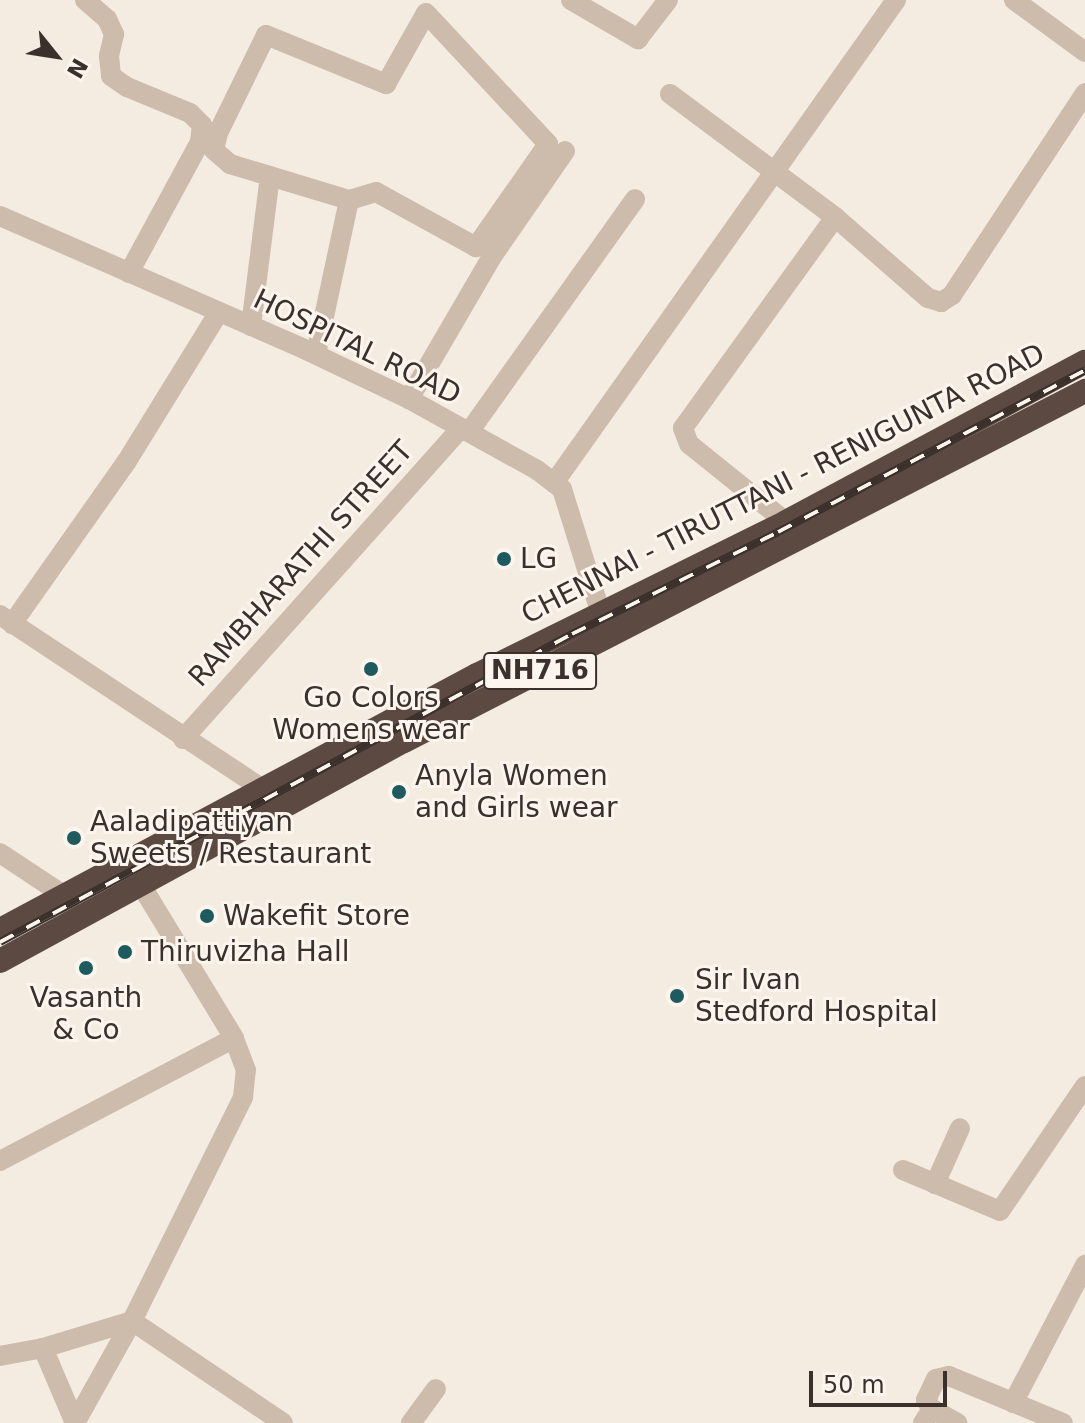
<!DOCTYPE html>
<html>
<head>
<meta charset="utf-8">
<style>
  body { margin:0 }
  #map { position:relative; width:1085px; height:1423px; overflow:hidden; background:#f4ebe1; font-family:"DejaVu Sans",sans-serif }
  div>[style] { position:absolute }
  .minor>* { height:20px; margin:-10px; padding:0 10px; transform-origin:10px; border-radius:10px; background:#cdbbac }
  .highway>* { height:24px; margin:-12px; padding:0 12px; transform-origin:12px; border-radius:12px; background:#5c4a42 }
  .rail>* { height:8px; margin-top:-4px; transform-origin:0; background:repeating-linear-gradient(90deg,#fbf5ee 0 15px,#3b302b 0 30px); box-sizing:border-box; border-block:2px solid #3b302b }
  .dots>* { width:22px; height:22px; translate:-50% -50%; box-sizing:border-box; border:4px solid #fbf5ee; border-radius:50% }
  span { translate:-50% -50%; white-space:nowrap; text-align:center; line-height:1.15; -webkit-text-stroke:6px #fbf5ee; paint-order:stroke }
  .shield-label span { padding:2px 6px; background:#fbf5ee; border:2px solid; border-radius:6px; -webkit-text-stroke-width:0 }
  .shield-label { font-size:26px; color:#3b302b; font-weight:700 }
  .street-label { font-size:28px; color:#3b302b }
  .poi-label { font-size:28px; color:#3b302b }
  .left { translate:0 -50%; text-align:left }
  .north { position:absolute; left:16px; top:16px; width:80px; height:80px; -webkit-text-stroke:6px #fbf5ee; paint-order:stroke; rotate:120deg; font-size:22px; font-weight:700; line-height:32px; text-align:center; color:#3b302b }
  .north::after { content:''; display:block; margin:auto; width:28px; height:36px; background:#3b302b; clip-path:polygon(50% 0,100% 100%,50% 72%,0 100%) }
  .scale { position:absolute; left:809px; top:1371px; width:138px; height:36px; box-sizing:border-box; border:4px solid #3b302b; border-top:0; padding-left:10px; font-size:24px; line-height:28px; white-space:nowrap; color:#3b302b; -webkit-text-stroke:6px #fbf5ee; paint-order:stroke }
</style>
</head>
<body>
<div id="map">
  <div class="minor">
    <div style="left:85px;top:0;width:29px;rotate:41deg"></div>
    <div style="left:107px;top:19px;width:17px;rotate:65deg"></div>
    <div style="left:114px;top:34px;width:23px;rotate:103deg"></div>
    <div style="left:109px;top:56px;width:20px;rotate:84deg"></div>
    <div style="left:111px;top:76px;width:19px;rotate:35deg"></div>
    <div style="left:127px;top:87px;width:68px;rotate:22.4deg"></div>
    <div style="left:190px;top:113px;width:17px;rotate:45deg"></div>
    <div style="left:202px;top:125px;width:17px;rotate:97deg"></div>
    <div style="left:200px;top:142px;width:149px;rotate:118.5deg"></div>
    <div style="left:571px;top:0;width:78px;rotate:30.2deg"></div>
    <div style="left:638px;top:39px;width:49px;rotate:-52.4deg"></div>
    <div style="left:1014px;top:0;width:88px;rotate:36.2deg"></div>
    <div style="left:426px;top:13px;width:179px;rotate:47deg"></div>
    <div style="left:548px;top:144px;width:126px;rotate:125deg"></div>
    <div style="left:476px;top:247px;width:114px;rotate:-151.2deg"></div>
    <div style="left:376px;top:192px;width:28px;rotate:163deg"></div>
    <div style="left:349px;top:200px;width:124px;rotate:-163.2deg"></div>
    <div style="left:230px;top:164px;width:21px;rotate:-139deg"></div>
    <div style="left:214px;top:150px;width:17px;rotate:-77deg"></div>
    <div style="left:218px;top:133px;width:109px;rotate:-63.9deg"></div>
    <div style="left:266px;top:35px;width:130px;rotate:22.2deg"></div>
    <div style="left:386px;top:84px;width:81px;rotate:-60.6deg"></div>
    <div style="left:670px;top:94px;width:206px;rotate:36.7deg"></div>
    <div style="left:835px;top:217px;width:123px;rotate:41.1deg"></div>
    <div style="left:928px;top:298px;width:14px;rotate:17deg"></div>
    <div style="left:941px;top:302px;width:13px;rotate:-32deg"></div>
    <div style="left:952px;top:295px;width:242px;rotate:-56.6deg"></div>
    <div style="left:0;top:216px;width:334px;rotate:23.6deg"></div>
    <div style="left:306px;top:350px;width:114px;rotate:25.4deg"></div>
    <div style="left:409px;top:399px;width:146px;rotate:29deg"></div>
    <div style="left:537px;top:470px;width:31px;rotate:37deg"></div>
    <div style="left:562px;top:489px;width:131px;rotate:72.7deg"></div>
    <div style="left:251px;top:326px;width:151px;rotate:-82.8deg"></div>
    <div style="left:316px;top:354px;width:157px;rotate:-77.9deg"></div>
    <div style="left:409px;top:399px;width:163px;rotate:-59.8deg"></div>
    <div style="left:491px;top:258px;width:130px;rotate:-55.3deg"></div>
    <div style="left:469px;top:432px;width:286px;rotate:-54.5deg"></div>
    <div style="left:554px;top:483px;width:592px;rotate:-54.7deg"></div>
    <div style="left:786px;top:522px;width:124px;rotate:-141.2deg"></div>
    <div style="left:689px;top:444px;width:17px;rotate:-111deg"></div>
    <div style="left:683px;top:428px;width:260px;rotate:-54.2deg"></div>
    <div style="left:0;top:615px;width:315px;rotate:33.5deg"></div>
    <div style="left:263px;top:789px;width:27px;rotate:59deg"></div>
    <div style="left:12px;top:624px;width:199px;rotate:-54.8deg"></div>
    <div style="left:127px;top:461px;width:175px;rotate:-58.3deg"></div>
    <div style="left:183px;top:739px;width:417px;rotate:-48.2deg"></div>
    <div style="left:0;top:853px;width:78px;rotate:33.5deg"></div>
    <div style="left:65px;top:896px;width:10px;rotate:66deg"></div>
    <div style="left:0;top:1161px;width:264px;rotate:-27.7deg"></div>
    <div style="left:903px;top:1170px;width:105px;rotate:22.9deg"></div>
    <div style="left:1000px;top:1211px;width:151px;rotate:-55.8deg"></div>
    <div style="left:935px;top:1184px;width:61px;rotate:-65.9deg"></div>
    <div style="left:43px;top:1348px;width:82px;rotate:66.9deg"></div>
    <div style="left:0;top:1356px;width:44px;rotate:-10.5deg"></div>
    <div style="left:43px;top:1348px;width:93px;rotate:-16.9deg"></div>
    <div style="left:132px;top:1321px;width:182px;rotate:34deg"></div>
    <div style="left:1013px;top:1403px;width:156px;rotate:-62.4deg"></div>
    <div style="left:932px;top:1409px;width:29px;rotate:29deg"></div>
    <div style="left:75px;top:1423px;width:117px;rotate:-60.8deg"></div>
    <div style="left:132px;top:1321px;width:250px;rotate:-63.6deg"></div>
    <div style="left:243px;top:1097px;width:27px;rotate:-84deg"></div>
    <div style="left:246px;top:1070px;width:34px;rotate:-111deg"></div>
    <div style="left:234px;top:1038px;width:179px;rotate:-121.3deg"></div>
    <div style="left:411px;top:1423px;width:42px;rotate:-53.7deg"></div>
    <div style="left:923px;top:1423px;width:17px;rotate:-57deg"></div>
    <div style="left:932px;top:1409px;width:11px;rotate:-124deg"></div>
    <div style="left:926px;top:1400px;width:23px;rotate:-65deg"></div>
    <div style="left:936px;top:1379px;width:13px;rotate:-13deg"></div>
    <div style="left:949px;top:1376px;width:123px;rotate:22.4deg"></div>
  </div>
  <div class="highway">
    <div style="left:0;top:930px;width:541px;rotate:-28.13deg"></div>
    <div style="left:477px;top:675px;width:345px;rotate:-26.3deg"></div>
    <div style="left:786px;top:522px;width:339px;rotate:-28.2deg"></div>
    <div style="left:0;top:961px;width:460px;rotate:-28.6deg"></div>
    <div style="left:404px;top:741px;width:766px;rotate:-27.2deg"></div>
  </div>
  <div class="rail">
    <div style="left:0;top:942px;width:650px;rotate:-28.3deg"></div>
    <div style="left:572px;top:634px;width:230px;rotate:-26.3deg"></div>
    <div style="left:778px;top:532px;width:347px;rotate:-27.8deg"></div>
  </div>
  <div class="dots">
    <div style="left:504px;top:559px;background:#1f5a5e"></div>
    <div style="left:371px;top:669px;background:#1f5a5e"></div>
    <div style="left:399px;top:792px;background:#1f5a5e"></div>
    <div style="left:74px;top:838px;background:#1f5a5e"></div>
    <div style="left:207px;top:916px;background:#1f5a5e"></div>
    <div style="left:125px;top:952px;background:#1f5a5e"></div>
    <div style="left:86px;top:968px;background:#1f5a5e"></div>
    <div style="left:677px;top:996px;background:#1f5a5e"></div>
  </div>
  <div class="shield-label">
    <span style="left:540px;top:671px">NH716</span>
  </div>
  <div class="street-label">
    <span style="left:357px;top:347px;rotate:26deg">HOSPITAL ROAD</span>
    <span style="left:783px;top:484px;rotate:-27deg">CHENNAI - TIRUTTANI - RENIGUNTA ROAD</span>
    <span style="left:301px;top:564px;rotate:-48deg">RAMBHARATHI STREET</span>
  </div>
  <div class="poi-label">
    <span class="left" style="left:520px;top:559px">LG</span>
    <span style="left:371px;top:714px">Go Colors<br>Womens wear</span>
    <span class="left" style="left:415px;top:792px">Anyla Women<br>and Girls wear</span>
    <span class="left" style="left:90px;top:838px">Aaladipattiyan<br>Sweets / Restaurant</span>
    <span class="left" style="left:223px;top:916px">Wakefit Store</span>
    <span class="left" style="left:141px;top:952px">Thiruvizha Hall</span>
    <span class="left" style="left:695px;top:996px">Sir Ivan<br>Stedford Hospital</span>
    <span style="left:86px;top:1014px">Vasanth<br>&amp; Co</span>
  </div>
  <div class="north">N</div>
  <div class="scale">50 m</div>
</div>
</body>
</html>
